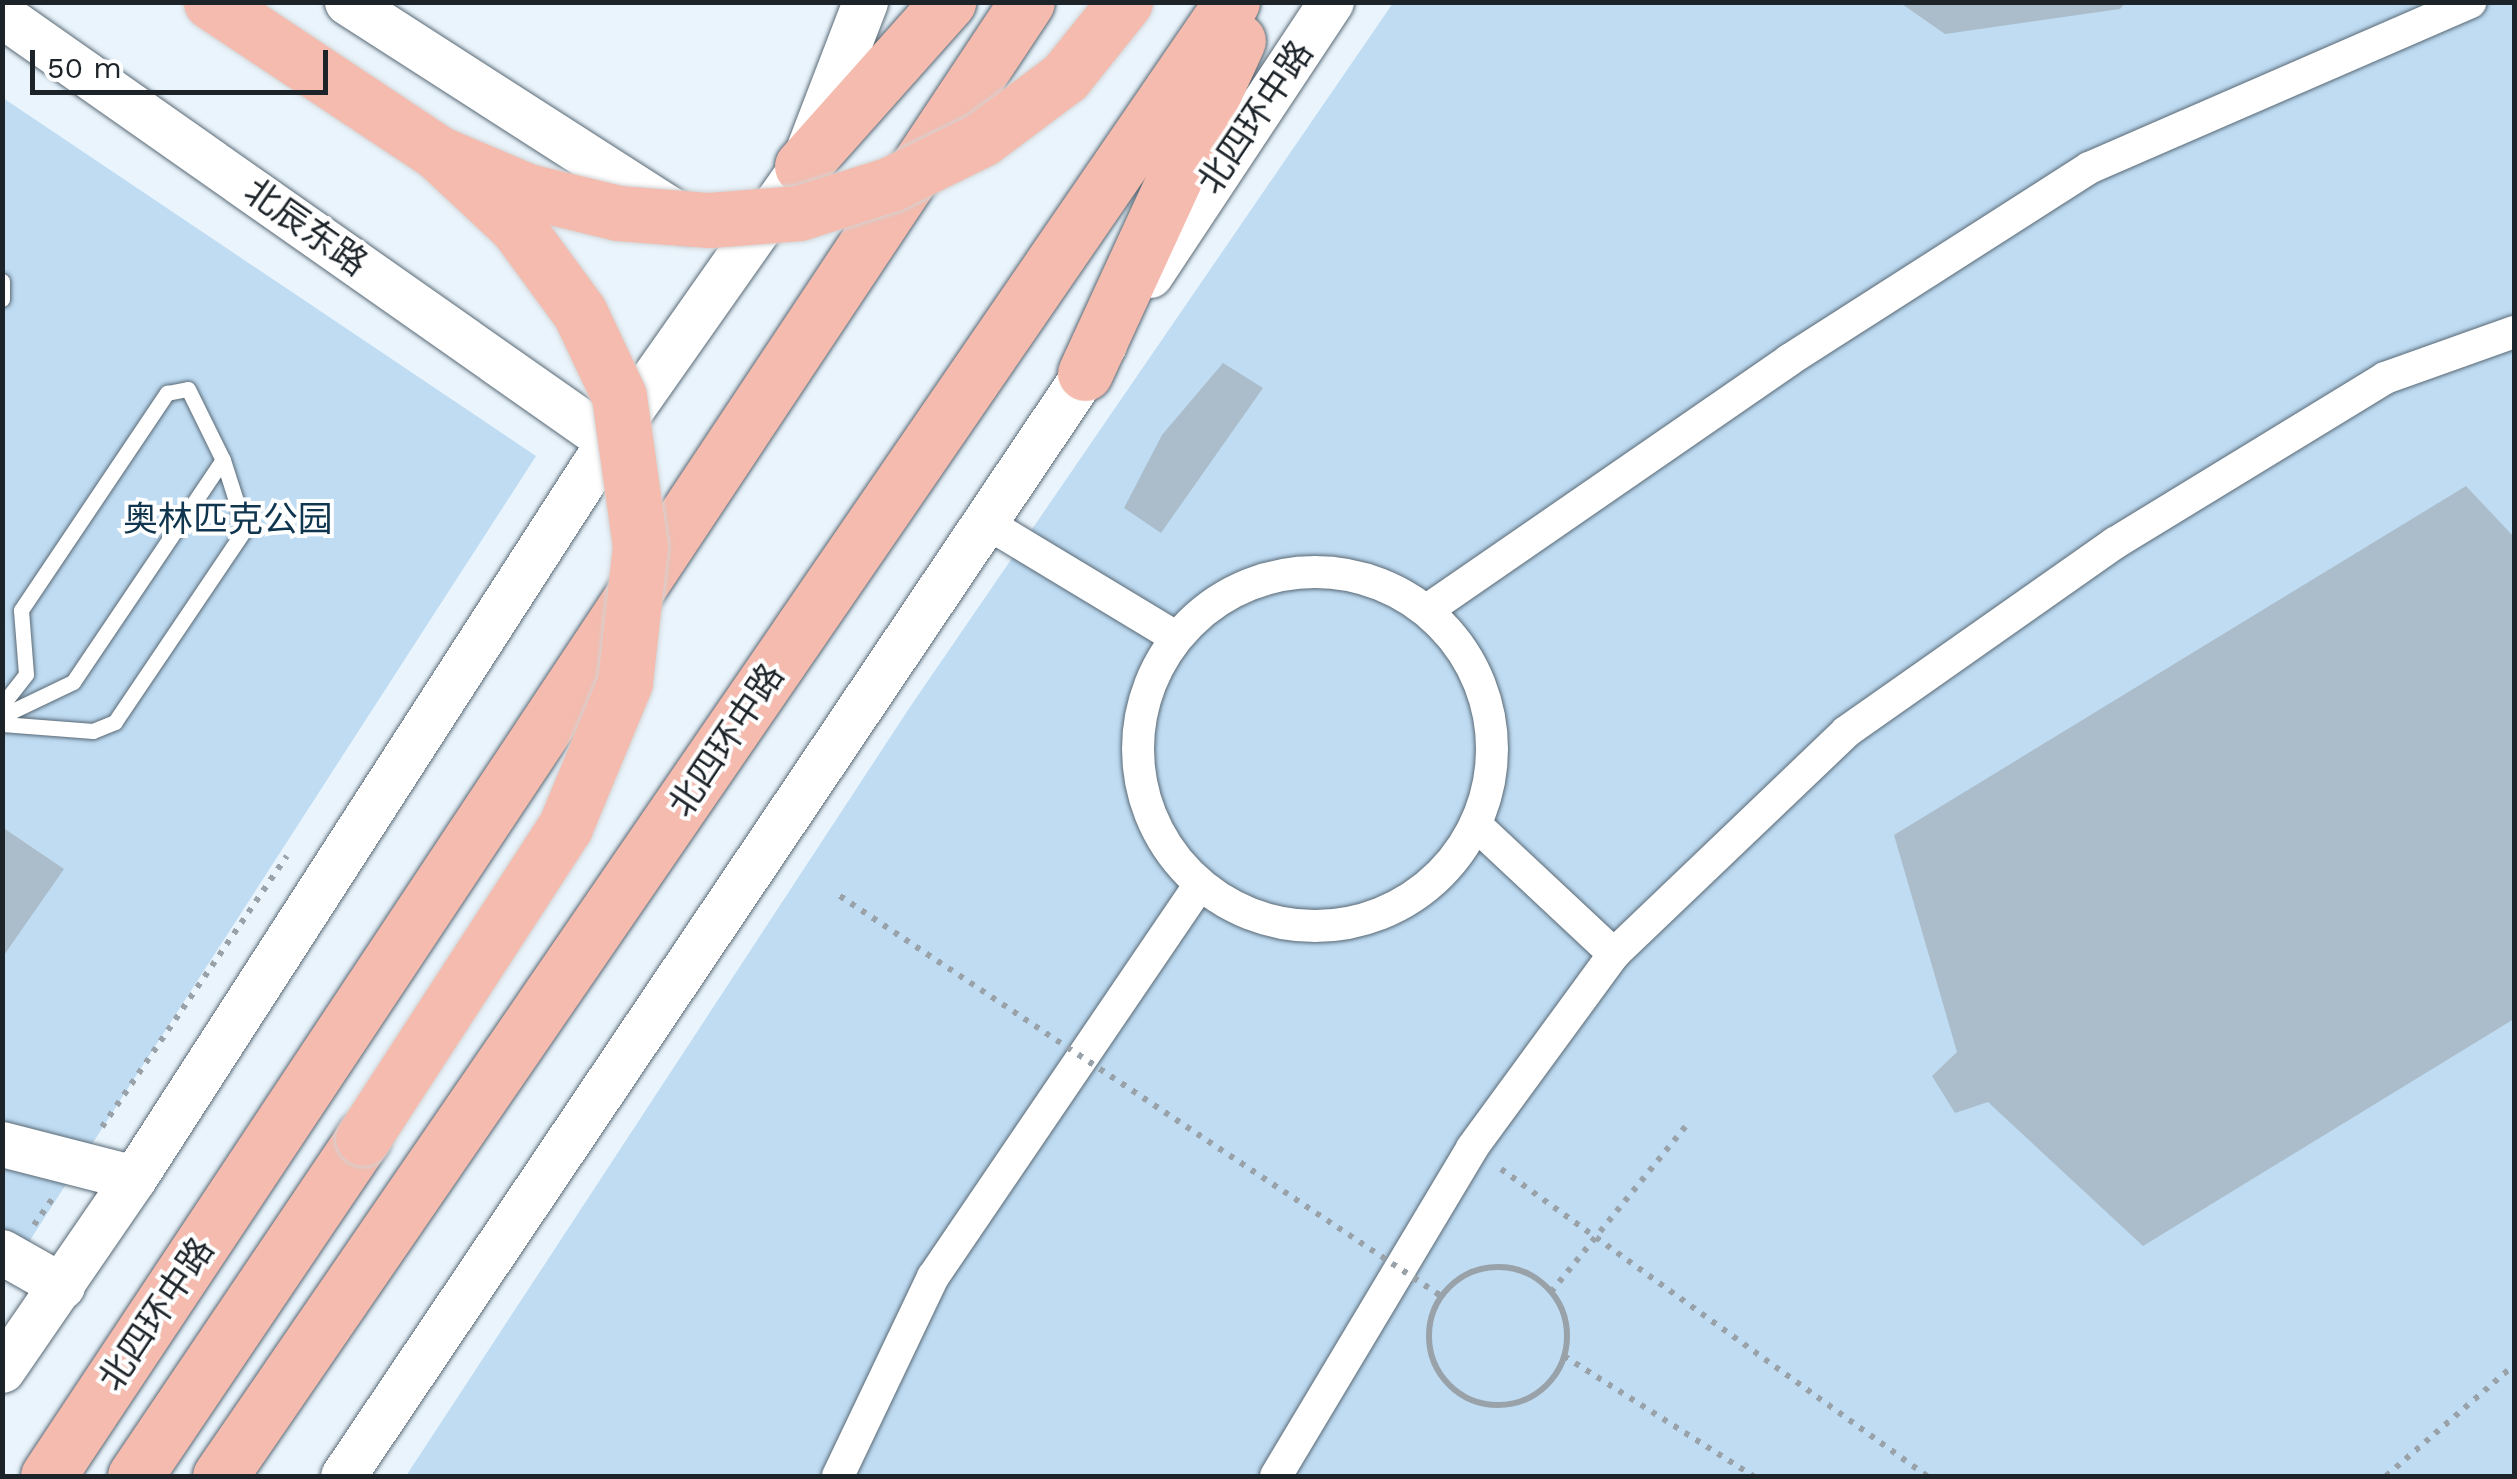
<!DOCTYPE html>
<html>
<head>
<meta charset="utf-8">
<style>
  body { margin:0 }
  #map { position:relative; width:2517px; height:1479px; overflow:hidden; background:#e9f4fc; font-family:"Work Sans","Noto Sans SC",sans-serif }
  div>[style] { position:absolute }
  .green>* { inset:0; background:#bfdcf3 }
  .building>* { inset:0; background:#abbdca }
  .path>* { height:6px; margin-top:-3px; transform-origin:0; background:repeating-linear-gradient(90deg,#99a2a9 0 5px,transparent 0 13px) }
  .path>.ring { margin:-3px; padding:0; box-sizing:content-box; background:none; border:6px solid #99a2a9; border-radius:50% }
  .roads { filter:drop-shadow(0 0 2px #596975) drop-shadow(0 0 2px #596975) }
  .lane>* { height:15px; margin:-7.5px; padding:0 7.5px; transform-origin:7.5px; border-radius:7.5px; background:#fff }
  .street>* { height:32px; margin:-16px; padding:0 16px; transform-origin:16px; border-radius:16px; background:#fff }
  .street>.ring { margin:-16px; padding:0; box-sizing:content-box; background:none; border:32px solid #fff; border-radius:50% }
  .secondary>* { height:45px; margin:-22.5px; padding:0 22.5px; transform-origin:22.5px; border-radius:22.5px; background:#fff }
  .highway>* { height:55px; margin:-27.5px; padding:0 27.5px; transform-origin:27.5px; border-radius:27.5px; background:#f4bbae }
  .path-bridge>* { height:6px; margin-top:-3px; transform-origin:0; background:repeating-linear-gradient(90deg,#99a2a9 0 5px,transparent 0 13px) }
  .bridges { filter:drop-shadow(0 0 2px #d2d3d4) drop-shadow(0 0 2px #d2d3d4) }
  .highway-bridge>* { height:55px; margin:-27.5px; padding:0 27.5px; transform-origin:27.5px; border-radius:27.5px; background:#f4bbae }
  span { translate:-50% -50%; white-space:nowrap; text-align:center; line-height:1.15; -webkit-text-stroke:8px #fff; paint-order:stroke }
  .street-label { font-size:35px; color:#1d2429 }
  .park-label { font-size:35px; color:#10354e }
  .frame { position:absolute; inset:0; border:5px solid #1d2429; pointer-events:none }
  .scale { position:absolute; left:30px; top:50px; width:298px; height:45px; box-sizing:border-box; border:5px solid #1d2429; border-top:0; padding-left:12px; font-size:30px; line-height:35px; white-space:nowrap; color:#1d2429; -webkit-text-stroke:8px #fff; paint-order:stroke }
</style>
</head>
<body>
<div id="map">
  <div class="green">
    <div style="clip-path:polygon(1393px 3px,2514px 3px,2514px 1476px,406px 1476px,910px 707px)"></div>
    <div style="clip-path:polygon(3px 98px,536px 456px,3px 1282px)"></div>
  </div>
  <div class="building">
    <div style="clip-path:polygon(1899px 2px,2126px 2px,2120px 9px,1945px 34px)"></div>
    <div style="clip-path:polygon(1223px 363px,1263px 388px,1161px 533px,1124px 508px,1162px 435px)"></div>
    <div style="clip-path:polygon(2466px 486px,2514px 537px,2514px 1019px,2143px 1246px,1988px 1102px,1955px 1113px,1932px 1076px,1957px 1052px,1894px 835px)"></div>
    <div style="clip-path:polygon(2px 827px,64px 869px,2px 958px)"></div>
  </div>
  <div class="path">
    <div style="left:102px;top:1127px;width:328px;rotate:-55.7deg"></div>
    <div style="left:1501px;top:1169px;width:525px;rotate:35.78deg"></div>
    <div style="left:34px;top:1225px;width:32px;rotate:-55deg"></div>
    <div class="ring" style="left:1429px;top:1267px;width:132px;height:132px"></div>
    <div style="left:1564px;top:1356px;width:224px;rotate:32.4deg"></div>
    <div style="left:2386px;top:1476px;width:169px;rotate:-40.9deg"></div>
  </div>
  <div class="roads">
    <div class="lane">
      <div style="left:2px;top:281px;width:18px;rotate:90deg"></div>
      <div style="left:2px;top:705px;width:39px;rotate:-52deg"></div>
      <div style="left:26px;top:674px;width:64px;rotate:-94.5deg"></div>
      <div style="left:21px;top:610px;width:262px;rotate:-56.1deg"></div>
      <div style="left:167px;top:393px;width:21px;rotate:-11deg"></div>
      <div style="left:188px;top:389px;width:79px;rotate:63.8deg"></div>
      <div style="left:223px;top:460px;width:72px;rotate:72.3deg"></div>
      <div style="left:245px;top:529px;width:233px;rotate:124deg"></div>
      <div style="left:115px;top:722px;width:24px;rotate:158deg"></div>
      <div style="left:93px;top:731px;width:91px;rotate:-175.6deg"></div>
      <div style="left:2px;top:716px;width:79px;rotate:-25.6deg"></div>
      <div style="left:73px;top:682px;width:268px;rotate:-56deg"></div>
    </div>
    <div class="street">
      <div style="left:985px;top:522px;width:223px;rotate:31.1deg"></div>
      <div class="ring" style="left:1138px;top:572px;width:322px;height:322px"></div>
      <div style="left:1427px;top:610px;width:440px;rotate:-34.6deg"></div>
      <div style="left:1789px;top:360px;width:356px;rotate:-32.6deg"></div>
      <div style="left:2089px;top:168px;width:416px;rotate:-23.5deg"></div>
      <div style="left:1476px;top:825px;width:189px;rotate:43.1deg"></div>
      <div style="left:838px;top:1476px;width:221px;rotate:-64.5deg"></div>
      <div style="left:933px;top:1277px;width:474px;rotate:-55.8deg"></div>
      <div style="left:1276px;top:1476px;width:382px;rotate:-59.1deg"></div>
      <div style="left:1472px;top:1148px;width:240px;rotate:-53.8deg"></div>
      <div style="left:1614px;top:954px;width:321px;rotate:-43.7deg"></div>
      <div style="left:1846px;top:732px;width:329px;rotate:-35.1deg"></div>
      <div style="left:2115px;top:543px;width:316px;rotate:-31.4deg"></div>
      <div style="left:2385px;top:378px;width:137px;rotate:-19.6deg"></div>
    </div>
    <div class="secondary">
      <div style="left:347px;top:2px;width:404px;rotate:32.7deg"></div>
      <div style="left:2px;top:15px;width:742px;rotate:35.06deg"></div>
      <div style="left:1150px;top:275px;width:328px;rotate:-56.5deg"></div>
      <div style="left:2px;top:1144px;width:136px;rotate:14.4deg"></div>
      <div style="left:2px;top:1252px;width:69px;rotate:29.5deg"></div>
      <div style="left:2px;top:1370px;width:233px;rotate:-55.5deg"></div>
      <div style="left:134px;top:1178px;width:877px;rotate:-57.2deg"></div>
      <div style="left:609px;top:441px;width:336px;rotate:-54.9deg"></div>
      <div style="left:802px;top:166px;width:176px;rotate:-69deg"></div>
      <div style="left:343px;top:1476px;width:1363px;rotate:-56.07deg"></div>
    </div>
    <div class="highway">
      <div style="left:802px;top:166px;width:220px;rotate:-48.3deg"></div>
      <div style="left:1085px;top:373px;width:366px;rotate:-65.3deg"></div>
      <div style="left:48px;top:1476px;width:1769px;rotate:-56.41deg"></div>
      <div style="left:135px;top:1476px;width:408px;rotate:-56deg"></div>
      <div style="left:220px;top:1476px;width:1788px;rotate:-55.53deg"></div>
    </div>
  </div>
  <div class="path-bridge">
    <div style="left:840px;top:896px;width:722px;rotate:33.65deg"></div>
    <div style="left:1551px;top:1292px;width:213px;rotate:-50.9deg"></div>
  </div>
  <div class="bridges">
    <div class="highway-bridge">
      <div style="left:211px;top:2px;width:273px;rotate:33.6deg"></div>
      <div style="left:438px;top:153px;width:97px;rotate:23.1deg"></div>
      <div style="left:527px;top:191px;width:94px;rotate:13.6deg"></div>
      <div style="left:618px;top:213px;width:92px;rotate:4.4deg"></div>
      <div style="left:710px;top:220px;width:89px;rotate:-4.5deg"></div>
      <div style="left:799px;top:213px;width:96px;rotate:-17.5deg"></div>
      <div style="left:891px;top:184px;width:102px;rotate:-26.3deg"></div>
      <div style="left:982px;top:139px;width:104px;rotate:-36.8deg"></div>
      <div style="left:1065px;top:77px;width:96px;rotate:-51.3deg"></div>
      <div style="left:363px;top:1138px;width:371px;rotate:-57deg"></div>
      <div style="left:565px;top:827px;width:157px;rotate:-67.5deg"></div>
      <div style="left:625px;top:682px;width:137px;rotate:-83.7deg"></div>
      <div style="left:640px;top:546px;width:151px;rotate:-98deg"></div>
      <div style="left:619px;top:396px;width:92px;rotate:-115.2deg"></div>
      <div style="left:580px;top:313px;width:107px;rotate:-126.2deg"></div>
      <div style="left:517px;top:227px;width:108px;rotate:-136.9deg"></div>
    </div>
  </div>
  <div class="street-label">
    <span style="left:1255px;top:117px;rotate:-56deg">北四环中路</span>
    <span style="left:306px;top:227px;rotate:35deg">北辰东路</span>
    <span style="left:726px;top:740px;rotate:-56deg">北四环中路</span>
    <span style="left:156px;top:1314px;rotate:-56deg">北四环中路</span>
  </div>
  <div class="park-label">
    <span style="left:228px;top:519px">奥林匹克公园</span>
  </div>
  <div class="frame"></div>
  <div class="scale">50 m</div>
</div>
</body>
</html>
